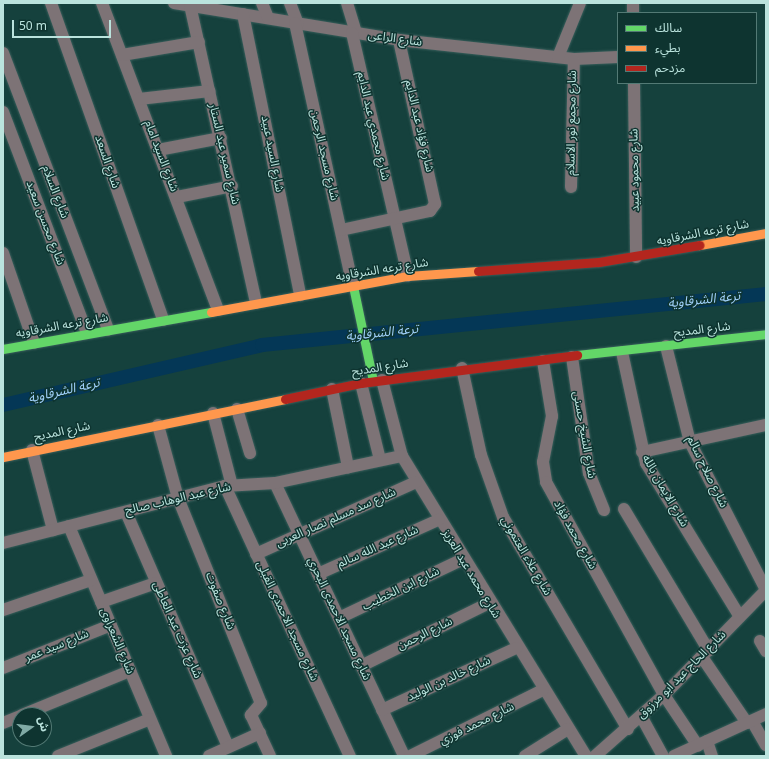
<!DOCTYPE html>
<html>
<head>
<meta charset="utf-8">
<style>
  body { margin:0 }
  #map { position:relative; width:769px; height:759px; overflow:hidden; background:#15413d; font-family:Georgia,"Noto Sans Arabic",serif }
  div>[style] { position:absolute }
  .canal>* { height:14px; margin:-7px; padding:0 7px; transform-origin:7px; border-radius:7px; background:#043756 }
  .roads { filter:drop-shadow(0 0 1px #395e5b) drop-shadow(0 0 1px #395e5b) }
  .street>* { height:12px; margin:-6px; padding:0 6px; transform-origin:6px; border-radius:6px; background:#7d7376 }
  .fast>* { height:9px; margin:-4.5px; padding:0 4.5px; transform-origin:4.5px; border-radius:4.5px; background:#63d668 }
  .slow>* { height:9px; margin:-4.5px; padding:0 4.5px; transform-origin:4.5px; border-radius:4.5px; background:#ff974d }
  .jam>* { height:9px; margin:-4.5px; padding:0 4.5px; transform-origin:4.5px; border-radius:4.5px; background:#b3261e }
  span { translate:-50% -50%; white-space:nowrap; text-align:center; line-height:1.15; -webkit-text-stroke:3px #0e3430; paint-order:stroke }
  .street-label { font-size:12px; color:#bae3dd }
  .water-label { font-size:13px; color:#a1d1fb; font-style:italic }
  .frame { position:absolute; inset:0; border:4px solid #bae3dd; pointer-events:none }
  .legend { position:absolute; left:617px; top:12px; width:140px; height:72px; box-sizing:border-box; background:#0e3430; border:1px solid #537a75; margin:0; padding:5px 7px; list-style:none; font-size:12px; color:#bae3dd }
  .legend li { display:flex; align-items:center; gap:8px; height:20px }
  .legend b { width:20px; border:1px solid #537a75 }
  .north { position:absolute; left:12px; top:707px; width:40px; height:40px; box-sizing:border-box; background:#0e3430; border:1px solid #537a75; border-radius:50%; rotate:76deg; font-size:11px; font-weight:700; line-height:16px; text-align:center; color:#bae3dd }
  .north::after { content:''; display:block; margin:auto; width:14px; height:18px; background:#80aaa5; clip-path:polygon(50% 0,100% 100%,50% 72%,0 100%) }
  .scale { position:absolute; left:12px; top:20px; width:99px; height:18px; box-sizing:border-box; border:2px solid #bae3dd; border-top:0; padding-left:5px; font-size:12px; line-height:14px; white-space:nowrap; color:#bae3dd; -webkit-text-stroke:3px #0e3430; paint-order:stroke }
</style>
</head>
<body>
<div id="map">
  <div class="canal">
    <div style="left:3px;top:405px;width:266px;rotate:-13deg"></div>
    <div style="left:262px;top:345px;width:507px;rotate:-5.78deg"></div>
  </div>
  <div class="roads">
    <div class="street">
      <div style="left:51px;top:3px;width:336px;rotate:70.5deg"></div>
      <div style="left:102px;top:3px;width:328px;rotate:69.3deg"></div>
      <div style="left:174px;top:3px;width:228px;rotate:9.3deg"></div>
      <div style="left:399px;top:40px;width:176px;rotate:6.2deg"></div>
      <div style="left:574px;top:59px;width:44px;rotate:-2.6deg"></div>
      <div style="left:262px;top:3px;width:16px;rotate:68deg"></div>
      <div style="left:290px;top:3px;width:22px;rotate:69deg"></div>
      <div style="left:347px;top:3px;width:31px;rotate:73deg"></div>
      <div style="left:633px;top:3px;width:10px;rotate:90deg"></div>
      <div style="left:190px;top:5px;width:305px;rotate:77.5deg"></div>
      <div style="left:243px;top:14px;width:287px;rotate:78.5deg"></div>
      <div style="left:295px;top:23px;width:269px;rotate:77.6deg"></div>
      <div style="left:352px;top:33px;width:249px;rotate:77deg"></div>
      <div style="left:3px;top:53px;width:296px;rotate:69.2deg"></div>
      <div style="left:122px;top:55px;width:78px;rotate:-9.6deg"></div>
      <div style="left:558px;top:57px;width:58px;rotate:-67.8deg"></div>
      <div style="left:634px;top:83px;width:174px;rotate:89.3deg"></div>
      <div style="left:139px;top:99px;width:71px;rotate:-6.4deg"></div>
      <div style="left:3px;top:112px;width:236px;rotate:69.2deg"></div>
      <div style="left:158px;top:150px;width:64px;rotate:-10.8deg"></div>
      <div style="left:571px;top:187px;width:128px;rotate:-88.7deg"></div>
      <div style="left:177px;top:197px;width:56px;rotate:-11.3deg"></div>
      <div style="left:341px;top:230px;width:91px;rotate:-12.1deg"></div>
      <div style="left:430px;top:211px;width:9px;rotate:-54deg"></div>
      <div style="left:435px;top:204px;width:168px;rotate:-102.4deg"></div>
      <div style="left:3px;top:253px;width:95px;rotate:71deg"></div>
      <div style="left:666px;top:346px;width:99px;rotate:76deg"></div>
      <div style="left:690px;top:442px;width:166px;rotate:62.8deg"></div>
      <div style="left:622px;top:352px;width:114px;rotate:77.8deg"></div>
      <div style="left:646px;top:463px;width:180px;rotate:58.6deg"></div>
      <div style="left:572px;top:357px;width:117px;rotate:81.7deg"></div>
      <div style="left:589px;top:473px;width:40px;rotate:68deg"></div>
      <div style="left:543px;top:361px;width:56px;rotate:80.7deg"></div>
      <div style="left:552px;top:416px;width:47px;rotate:101.1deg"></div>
      <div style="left:543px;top:462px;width:20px;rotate:81deg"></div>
      <div style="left:546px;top:482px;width:244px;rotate:61deg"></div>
      <div style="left:664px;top:695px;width:61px;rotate:56.3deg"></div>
      <div style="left:462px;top:368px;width:89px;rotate:77.7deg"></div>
      <div style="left:481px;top:455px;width:66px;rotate:70.5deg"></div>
      <div style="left:503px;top:517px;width:246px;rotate:59.5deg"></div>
      <div style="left:382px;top:380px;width:79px;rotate:75.3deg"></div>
      <div style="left:402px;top:456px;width:352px;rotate:58.5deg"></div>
      <div style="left:361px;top:383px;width:79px;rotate:76.1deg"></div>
      <div style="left:332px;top:389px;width:80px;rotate:78.4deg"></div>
      <div style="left:237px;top:409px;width:46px;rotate:73.5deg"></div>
      <div style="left:213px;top:413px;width:75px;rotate:75.4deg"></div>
      <div style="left:158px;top:425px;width:76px;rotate:74.7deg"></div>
      <div style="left:178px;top:498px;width:221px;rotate:68deg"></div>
      <div style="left:261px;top:703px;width:16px;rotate:130deg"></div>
      <div style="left:251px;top:715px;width:45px;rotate:65.1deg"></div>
      <div style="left:32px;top:450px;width:83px;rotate:75.3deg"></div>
      <div style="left:642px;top:452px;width:127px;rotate:-12.3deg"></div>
      <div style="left:275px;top:483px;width:302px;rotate:64.7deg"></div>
      <div style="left:225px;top:486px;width:298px;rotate:65.2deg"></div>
      <div style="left:624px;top:509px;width:165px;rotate:59.1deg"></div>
      <div style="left:126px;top:512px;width:256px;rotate:66.5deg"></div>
      <div style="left:69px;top:526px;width:250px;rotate:67.1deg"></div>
      <div style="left:3px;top:543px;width:229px;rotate:-14.4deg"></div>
      <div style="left:225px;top:486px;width:50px;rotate:-3.4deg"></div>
      <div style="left:275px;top:483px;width:130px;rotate:-12deg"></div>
      <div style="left:256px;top:554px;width:175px;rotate:-24.2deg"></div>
      <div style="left:318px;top:574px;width:132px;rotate:-24.2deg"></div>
      <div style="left:101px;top:602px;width:58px;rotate:-19.1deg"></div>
      <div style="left:3px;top:610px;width:93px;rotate:-18.8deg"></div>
      <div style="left:339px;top:618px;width:137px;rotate:-25.4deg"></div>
      <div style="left:760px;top:641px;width:12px;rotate:59deg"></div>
      <div style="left:702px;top:657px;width:80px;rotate:55.7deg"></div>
      <div style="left:361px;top:666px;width:143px;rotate:-26.2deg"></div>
      <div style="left:3px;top:668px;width:116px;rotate:-21.7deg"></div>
      <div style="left:382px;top:710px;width:148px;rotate:-24.8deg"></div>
      <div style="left:22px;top:715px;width:117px;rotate:-22.2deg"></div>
      <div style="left:641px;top:716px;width:46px;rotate:61.2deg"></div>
      <div style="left:752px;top:721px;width:28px;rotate:60deg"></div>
      <div style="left:3px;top:723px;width:18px;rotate:-22deg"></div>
      <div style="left:707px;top:741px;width:16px;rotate:72deg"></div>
      <div style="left:58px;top:756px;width:99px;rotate:-21.9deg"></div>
      <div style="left:209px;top:756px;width:56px;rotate:-24.3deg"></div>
      <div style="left:410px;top:756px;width:148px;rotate:-26.4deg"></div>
      <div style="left:525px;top:756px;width:51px;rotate:-32.1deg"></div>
      <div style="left:595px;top:756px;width:92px;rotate:-41.5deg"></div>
      <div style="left:664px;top:695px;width:146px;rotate:-45.8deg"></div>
      <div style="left:674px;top:756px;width:101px;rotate:-24.5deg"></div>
    </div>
    <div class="fast">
      <div style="left:353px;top:286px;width:97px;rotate:78.1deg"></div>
      <div style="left:3px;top:349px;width:211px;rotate:-10.1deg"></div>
      <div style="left:577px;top:355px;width:190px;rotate:-6.3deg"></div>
    </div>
    <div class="slow">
      <div style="left:700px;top:245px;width:67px;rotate:-10.3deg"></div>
      <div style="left:211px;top:312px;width:200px;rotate:-10.4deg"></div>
      <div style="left:408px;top:276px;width:70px;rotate:-4.1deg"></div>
      <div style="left:3px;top:457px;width:288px;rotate:-11.6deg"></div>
    </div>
    <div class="jam">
      <div style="left:478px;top:271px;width:121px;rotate:-4.3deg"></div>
      <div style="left:599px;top:262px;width:102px;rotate:-9.6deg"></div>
      <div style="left:285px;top:399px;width:78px;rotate:-11.9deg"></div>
      <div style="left:361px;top:383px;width:218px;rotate:-7.4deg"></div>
    </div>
  </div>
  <div class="street-label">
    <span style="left:395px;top:39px;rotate:8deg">شارع الراعى</span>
    <span style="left:572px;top:123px;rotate:-89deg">شارع مجمع نور الاسلام</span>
    <span style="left:373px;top:126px;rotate:77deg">شارع محمدي عبد الدايم</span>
    <span style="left:419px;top:126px;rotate:77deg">شارع فؤاد عبد الدايم</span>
    <span style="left:224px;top:154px;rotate:77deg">شارع سمير عبد الستار</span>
    <span style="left:272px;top:154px;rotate:79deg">شارع السيد عبيد</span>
    <span style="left:324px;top:155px;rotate:77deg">شارع مسجد الرحمن</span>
    <span style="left:161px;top:156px;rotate:69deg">شارع السيد امام</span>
    <span style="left:107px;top:162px;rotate:71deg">شارع السعد</span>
    <span style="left:635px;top:170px;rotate:-91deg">شارع محمود عبيد</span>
    <span style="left:55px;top:192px;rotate:69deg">شارع السلام</span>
    <span style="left:45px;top:223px;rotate:69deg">شارع محسن سعيد</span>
    <span style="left:703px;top:233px;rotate:-11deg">شارع ترعه الشرقاويه</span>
    <span style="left:382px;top:270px;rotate:-9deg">شارع ترعه الشرقاويه</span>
    <span style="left:62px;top:326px;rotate:-10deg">شارع ترعه الشرقاويه</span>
    <span style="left:702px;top:330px;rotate:-7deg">شارع المديح</span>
    <span style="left:380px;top:368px;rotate:-9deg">شارع المديح</span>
    <span style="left:62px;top:432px;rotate:-12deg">شارع المديح</span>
    <span style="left:584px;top:435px;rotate:80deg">شارع الشيخ حسنى</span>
    <span style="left:707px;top:472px;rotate:64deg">شارع صلاح سالم</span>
    <span style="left:665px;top:491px;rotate:60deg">شارع الايمان بالله</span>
    <span style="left:178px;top:499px;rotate:-13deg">شارع عبد الوهاب صالح</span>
    <span style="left:336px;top:518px;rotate:-24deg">شارع سد مسلم نصار العربى</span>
    <span style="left:575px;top:535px;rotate:61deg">شارع محمد فؤاد</span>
    <span style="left:378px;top:547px;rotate:-24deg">شارع عبد الله سالم</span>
    <span style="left:526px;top:556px;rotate:60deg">شارع علاء العتموني</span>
    <span style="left:471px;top:574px;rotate:59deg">شارع محمد عبد العزيز</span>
    <span style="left:401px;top:589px;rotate:-26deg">شارع ابن الخطيب</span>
    <span style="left:220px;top:601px;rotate:68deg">شارع صفوت</span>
    <span style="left:339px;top:619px;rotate:65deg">شارع مسجد الاحمدى البحري</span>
    <span style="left:287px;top:621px;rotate:65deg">شارع مسجد الاحمدى القبلى</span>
    <span style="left:177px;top:630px;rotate:66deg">شارع عزت عبد العاطى</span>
    <span style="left:425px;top:634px;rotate:-26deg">شارع الرحمن</span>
    <span style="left:117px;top:641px;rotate:67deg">شارع الشعراوى</span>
    <span style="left:57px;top:646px;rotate:-22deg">شارع سيد عمر</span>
    <span style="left:682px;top:675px;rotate:-45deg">شارع الحاج عيد ابو مرزوق</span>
    <span style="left:449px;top:679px;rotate:-25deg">شارع خالد بن الوليد</span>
    <span style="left:477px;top:724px;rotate:-26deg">شارع محمد فوزي</span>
  </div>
  <div class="water-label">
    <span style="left:704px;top:300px;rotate:-6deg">ترعة الشرقاوية</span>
    <span style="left:382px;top:333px;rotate:-6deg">ترعة الشرقاوية</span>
    <span style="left:64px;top:391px;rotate:-13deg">ترعة الشرقاوية</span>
  </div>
  <div class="frame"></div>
  <ul class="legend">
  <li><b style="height:5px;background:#63d668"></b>سالك</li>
  <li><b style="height:5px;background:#ff974d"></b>بطيء</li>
  <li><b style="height:5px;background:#b3261e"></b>مزدحم</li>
  </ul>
  <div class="north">ش</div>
  <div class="scale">50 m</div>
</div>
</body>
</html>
